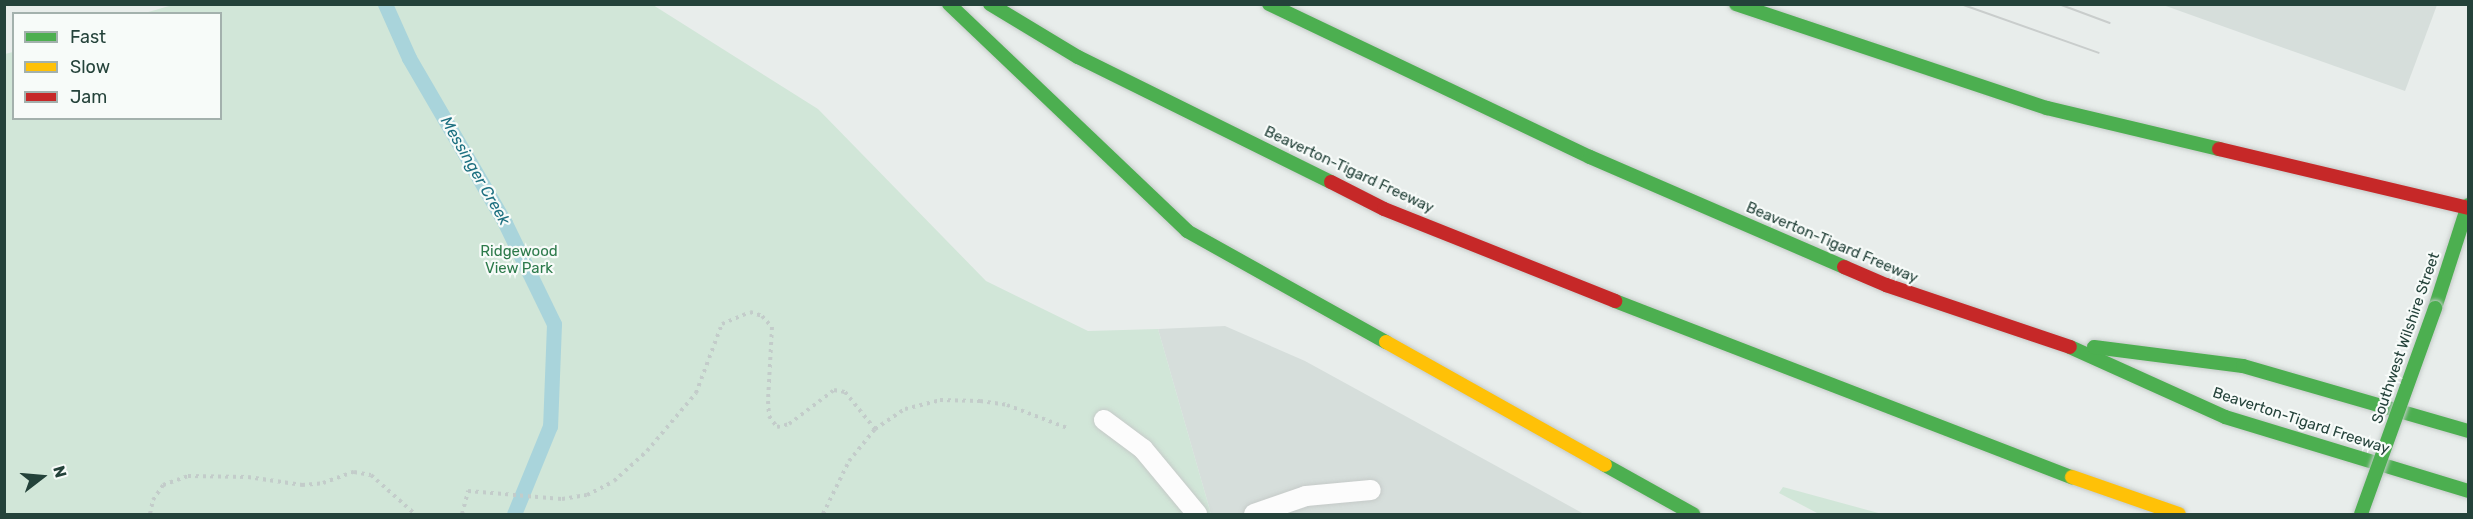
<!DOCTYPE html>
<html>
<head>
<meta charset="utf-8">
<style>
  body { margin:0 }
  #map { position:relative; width:2473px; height:519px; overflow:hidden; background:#e8edeb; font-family:Rubik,sans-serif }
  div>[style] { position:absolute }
  .built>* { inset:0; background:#d6dedb }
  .green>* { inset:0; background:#d1e6d8 }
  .stream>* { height:15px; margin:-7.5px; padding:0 7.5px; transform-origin:7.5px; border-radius:7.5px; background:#a9d4db }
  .path>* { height:4px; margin-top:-2px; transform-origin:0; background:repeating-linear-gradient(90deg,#c3ccca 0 3px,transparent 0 7.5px) }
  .roads { filter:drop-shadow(0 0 2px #c5cac8) drop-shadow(0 0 2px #c5cac8) }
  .lane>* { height:20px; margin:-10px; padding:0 10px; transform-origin:10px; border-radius:10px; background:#fcfcfc }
  .fast>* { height:14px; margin:-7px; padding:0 7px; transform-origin:7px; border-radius:7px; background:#4caf50 }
  .slow>* { height:14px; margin:-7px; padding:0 7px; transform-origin:7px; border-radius:7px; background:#ffc107 }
  .jam>* { height:14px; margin:-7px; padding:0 7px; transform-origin:7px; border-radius:7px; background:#c62828 }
  .tram>* { height:1.5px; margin:-0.75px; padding:0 0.75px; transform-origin:0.75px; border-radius:0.75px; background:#c9cdcc }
  .bridges { filter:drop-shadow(0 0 2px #c3cbc8) drop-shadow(0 0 2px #c3cbc8) }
  .fast-bridge>* { height:14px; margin:-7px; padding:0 7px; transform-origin:7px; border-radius:7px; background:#4caf50 }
  span { translate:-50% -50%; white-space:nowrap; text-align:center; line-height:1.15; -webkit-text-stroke:4.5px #f7fbf9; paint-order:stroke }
  .street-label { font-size:15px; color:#24423a }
  .park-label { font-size:15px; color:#2d7a4b }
  .water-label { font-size:16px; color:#1c6f80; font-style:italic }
  .frame { position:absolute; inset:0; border:6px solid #24423a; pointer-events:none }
  .legend { position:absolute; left:12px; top:12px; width:210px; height:108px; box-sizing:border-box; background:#f7fbf9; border:2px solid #a3b1ad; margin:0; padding:8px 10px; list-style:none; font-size:18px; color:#24423a }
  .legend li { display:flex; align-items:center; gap:12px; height:30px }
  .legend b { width:30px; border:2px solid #a3b1ad }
  .north { position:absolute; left:12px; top:447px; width:60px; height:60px; -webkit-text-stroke:4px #f7fbf9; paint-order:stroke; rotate:74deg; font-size:16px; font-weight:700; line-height:24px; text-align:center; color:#24423a }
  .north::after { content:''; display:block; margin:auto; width:21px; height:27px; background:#24423a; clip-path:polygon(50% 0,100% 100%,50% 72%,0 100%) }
</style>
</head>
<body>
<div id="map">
  <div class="built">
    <div style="clip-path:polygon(2163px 5px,2437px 4px,2437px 5px,2405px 91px)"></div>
    <div style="clip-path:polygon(1225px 326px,1305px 361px,1584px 514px,1211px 514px,1158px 329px)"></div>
  </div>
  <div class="green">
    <div style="clip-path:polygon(176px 4px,653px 5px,818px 109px,986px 281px,1088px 331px,1158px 329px,1211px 514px,5px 514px,5px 54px,13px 52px,14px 118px,220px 118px,220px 14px,145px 13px)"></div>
    <div style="clip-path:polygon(1783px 487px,1882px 514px,1819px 514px,1779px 493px)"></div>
  </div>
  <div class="stream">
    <div style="left:385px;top:4px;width:59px;rotate:66deg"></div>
    <div style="left:409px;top:58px;width:191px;rotate:59.8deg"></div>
    <div style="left:505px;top:223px;width:112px;rotate:64.1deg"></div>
    <div style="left:554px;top:324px;width:102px;rotate:92.2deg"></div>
    <div style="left:550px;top:426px;width:95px;rotate:112.2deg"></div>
  </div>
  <div class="path">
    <div style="left:150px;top:514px;width:14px;rotate:-78deg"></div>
    <div style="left:153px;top:500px;width:18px;rotate:-56deg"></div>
    <div style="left:163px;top:485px;width:27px;rotate:-20deg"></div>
    <div style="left:188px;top:476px;width:60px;rotate:1deg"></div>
    <div style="left:248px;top:477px;width:55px;rotate:8.4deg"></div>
    <div style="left:302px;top:485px;width:21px;rotate:-5deg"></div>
    <div style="left:323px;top:483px;width:33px;rotate:-20deg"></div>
    <div style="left:354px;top:472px;width:17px;rotate:10deg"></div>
    <div style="left:371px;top:475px;width:59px;rotate:41.6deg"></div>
    <div style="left:462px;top:514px;width:24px;rotate:-75deg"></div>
    <div style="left:468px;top:491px;width:94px;rotate:4.9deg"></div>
    <div style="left:562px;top:499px;width:25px;rotate:-9deg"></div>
    <div style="left:587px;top:495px;width:30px;rotate:-27deg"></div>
    <div style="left:614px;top:481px;width:45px;rotate:-42.3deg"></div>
    <div style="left:647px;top:451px;width:76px;rotate:-49.8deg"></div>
    <div style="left:696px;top:393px;width:74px;rotate:-69.4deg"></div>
    <div style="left:722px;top:324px;width:30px;rotate:-23deg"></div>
    <div style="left:750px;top:312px;width:13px;rotate:18deg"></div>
    <div style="left:762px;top:316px;width:15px;rotate:48deg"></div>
    <div style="left:772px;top:327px;width:74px;rotate:93.1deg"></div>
    <div style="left:768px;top:401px;width:15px;rotate:86deg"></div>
    <div style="left:769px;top:416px;width:14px;rotate:54deg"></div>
    <div style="left:777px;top:427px;width:12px;rotate:-14deg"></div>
    <div style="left:789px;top:424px;width:56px;rotate:-37.1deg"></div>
    <div style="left:834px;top:390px;width:11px;rotate:10deg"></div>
    <div style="left:845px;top:392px;width:48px;rotate:51deg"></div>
    <div style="left:823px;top:514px;width:59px;rotate:-63.9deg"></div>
    <div style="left:849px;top:461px;width:41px;rotate:-50.9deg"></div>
    <div style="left:875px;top:429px;width:36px;rotate:-34deg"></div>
    <div style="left:905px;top:409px;width:36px;rotate:-14deg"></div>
    <div style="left:940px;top:400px;width:40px;rotate:1.4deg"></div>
    <div style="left:980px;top:401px;width:27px;rotate:8deg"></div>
    <div style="left:1007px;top:405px;width:67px;rotate:20.9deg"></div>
  </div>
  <div class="roads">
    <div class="lane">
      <div style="left:1104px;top:420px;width:49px;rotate:36.6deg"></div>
      <div style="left:1143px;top:449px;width:85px;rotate:50.3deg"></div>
      <div style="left:1254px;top:514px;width:55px;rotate:-19.1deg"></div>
      <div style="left:1306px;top:496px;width:65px;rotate:-5.3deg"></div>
    </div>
    <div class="fast">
      <div style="left:949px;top:4px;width:329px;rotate:43.6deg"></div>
      <div style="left:1187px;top:231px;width:228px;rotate:29.2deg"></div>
      <div style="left:990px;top:4px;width:103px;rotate:31.1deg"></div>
      <div style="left:1078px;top:57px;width:282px;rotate:26.3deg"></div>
      <div style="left:1269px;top:4px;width:356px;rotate:25.5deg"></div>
      <div style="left:1590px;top:157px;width:277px;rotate:23.4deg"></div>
      <div style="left:1736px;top:4px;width:328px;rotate:18.5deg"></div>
      <div style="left:2047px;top:108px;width:177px;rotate:13.4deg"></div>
      <div style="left:1615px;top:301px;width:490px;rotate:21.1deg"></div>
      <div style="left:2435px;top:308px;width:108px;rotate:-72.2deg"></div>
      <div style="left:2070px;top:347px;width:170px;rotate:24.3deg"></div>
      <div style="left:2225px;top:417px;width:254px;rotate:16.9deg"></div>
      <div style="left:2094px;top:347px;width:150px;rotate:7.3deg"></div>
      <div style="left:2243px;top:366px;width:234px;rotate:16.1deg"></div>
      <div style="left:1605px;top:465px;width:101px;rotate:29.1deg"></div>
    </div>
    <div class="slow">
      <div style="left:1386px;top:342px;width:251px;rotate:29.3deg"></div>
      <div style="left:2072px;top:477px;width:113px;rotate:19.1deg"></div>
    </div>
    <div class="jam">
      <div style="left:2219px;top:149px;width:256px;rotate:13.3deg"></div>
      <div style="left:1331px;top:182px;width:59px;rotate:27deg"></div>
      <div style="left:1384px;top:209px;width:249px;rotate:21.7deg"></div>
      <div style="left:1844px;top:267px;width:46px;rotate:23.2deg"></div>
      <div style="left:1886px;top:285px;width:194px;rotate:18.6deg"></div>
    </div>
  </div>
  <div class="tram">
    <div style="left:1961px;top:4px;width:146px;rotate:19.5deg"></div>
    <div style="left:2059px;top:4px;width:54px;rotate:20.4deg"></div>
  </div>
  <div class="bridges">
    <div class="fast-bridge">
      <div style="left:2361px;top:514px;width:219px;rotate:-70.2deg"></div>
    </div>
  </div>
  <div class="street-label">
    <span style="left:1349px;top:170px;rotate:25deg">Beaverton-Tigard Freeway</span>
    <span style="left:1832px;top:243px;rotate:23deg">Beaverton-Tigard Freeway</span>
    <span style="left:2406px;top:338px;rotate:-71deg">Southwest Wilshire Street</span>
    <span style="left:2301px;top:421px;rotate:18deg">Beaverton-Tigard Freeway</span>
  </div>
  <div class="park-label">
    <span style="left:519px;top:260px">Ridgewood<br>View Park</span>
  </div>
  <div class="water-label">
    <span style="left:475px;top:171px;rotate:60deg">Messinger Creek</span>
  </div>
  <div class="frame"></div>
  <ul class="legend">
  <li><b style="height:8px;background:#4caf50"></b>Fast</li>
  <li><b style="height:8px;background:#ffc107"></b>Slow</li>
  <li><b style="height:8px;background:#c62828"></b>Jam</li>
  </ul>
  <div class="north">N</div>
</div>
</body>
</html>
